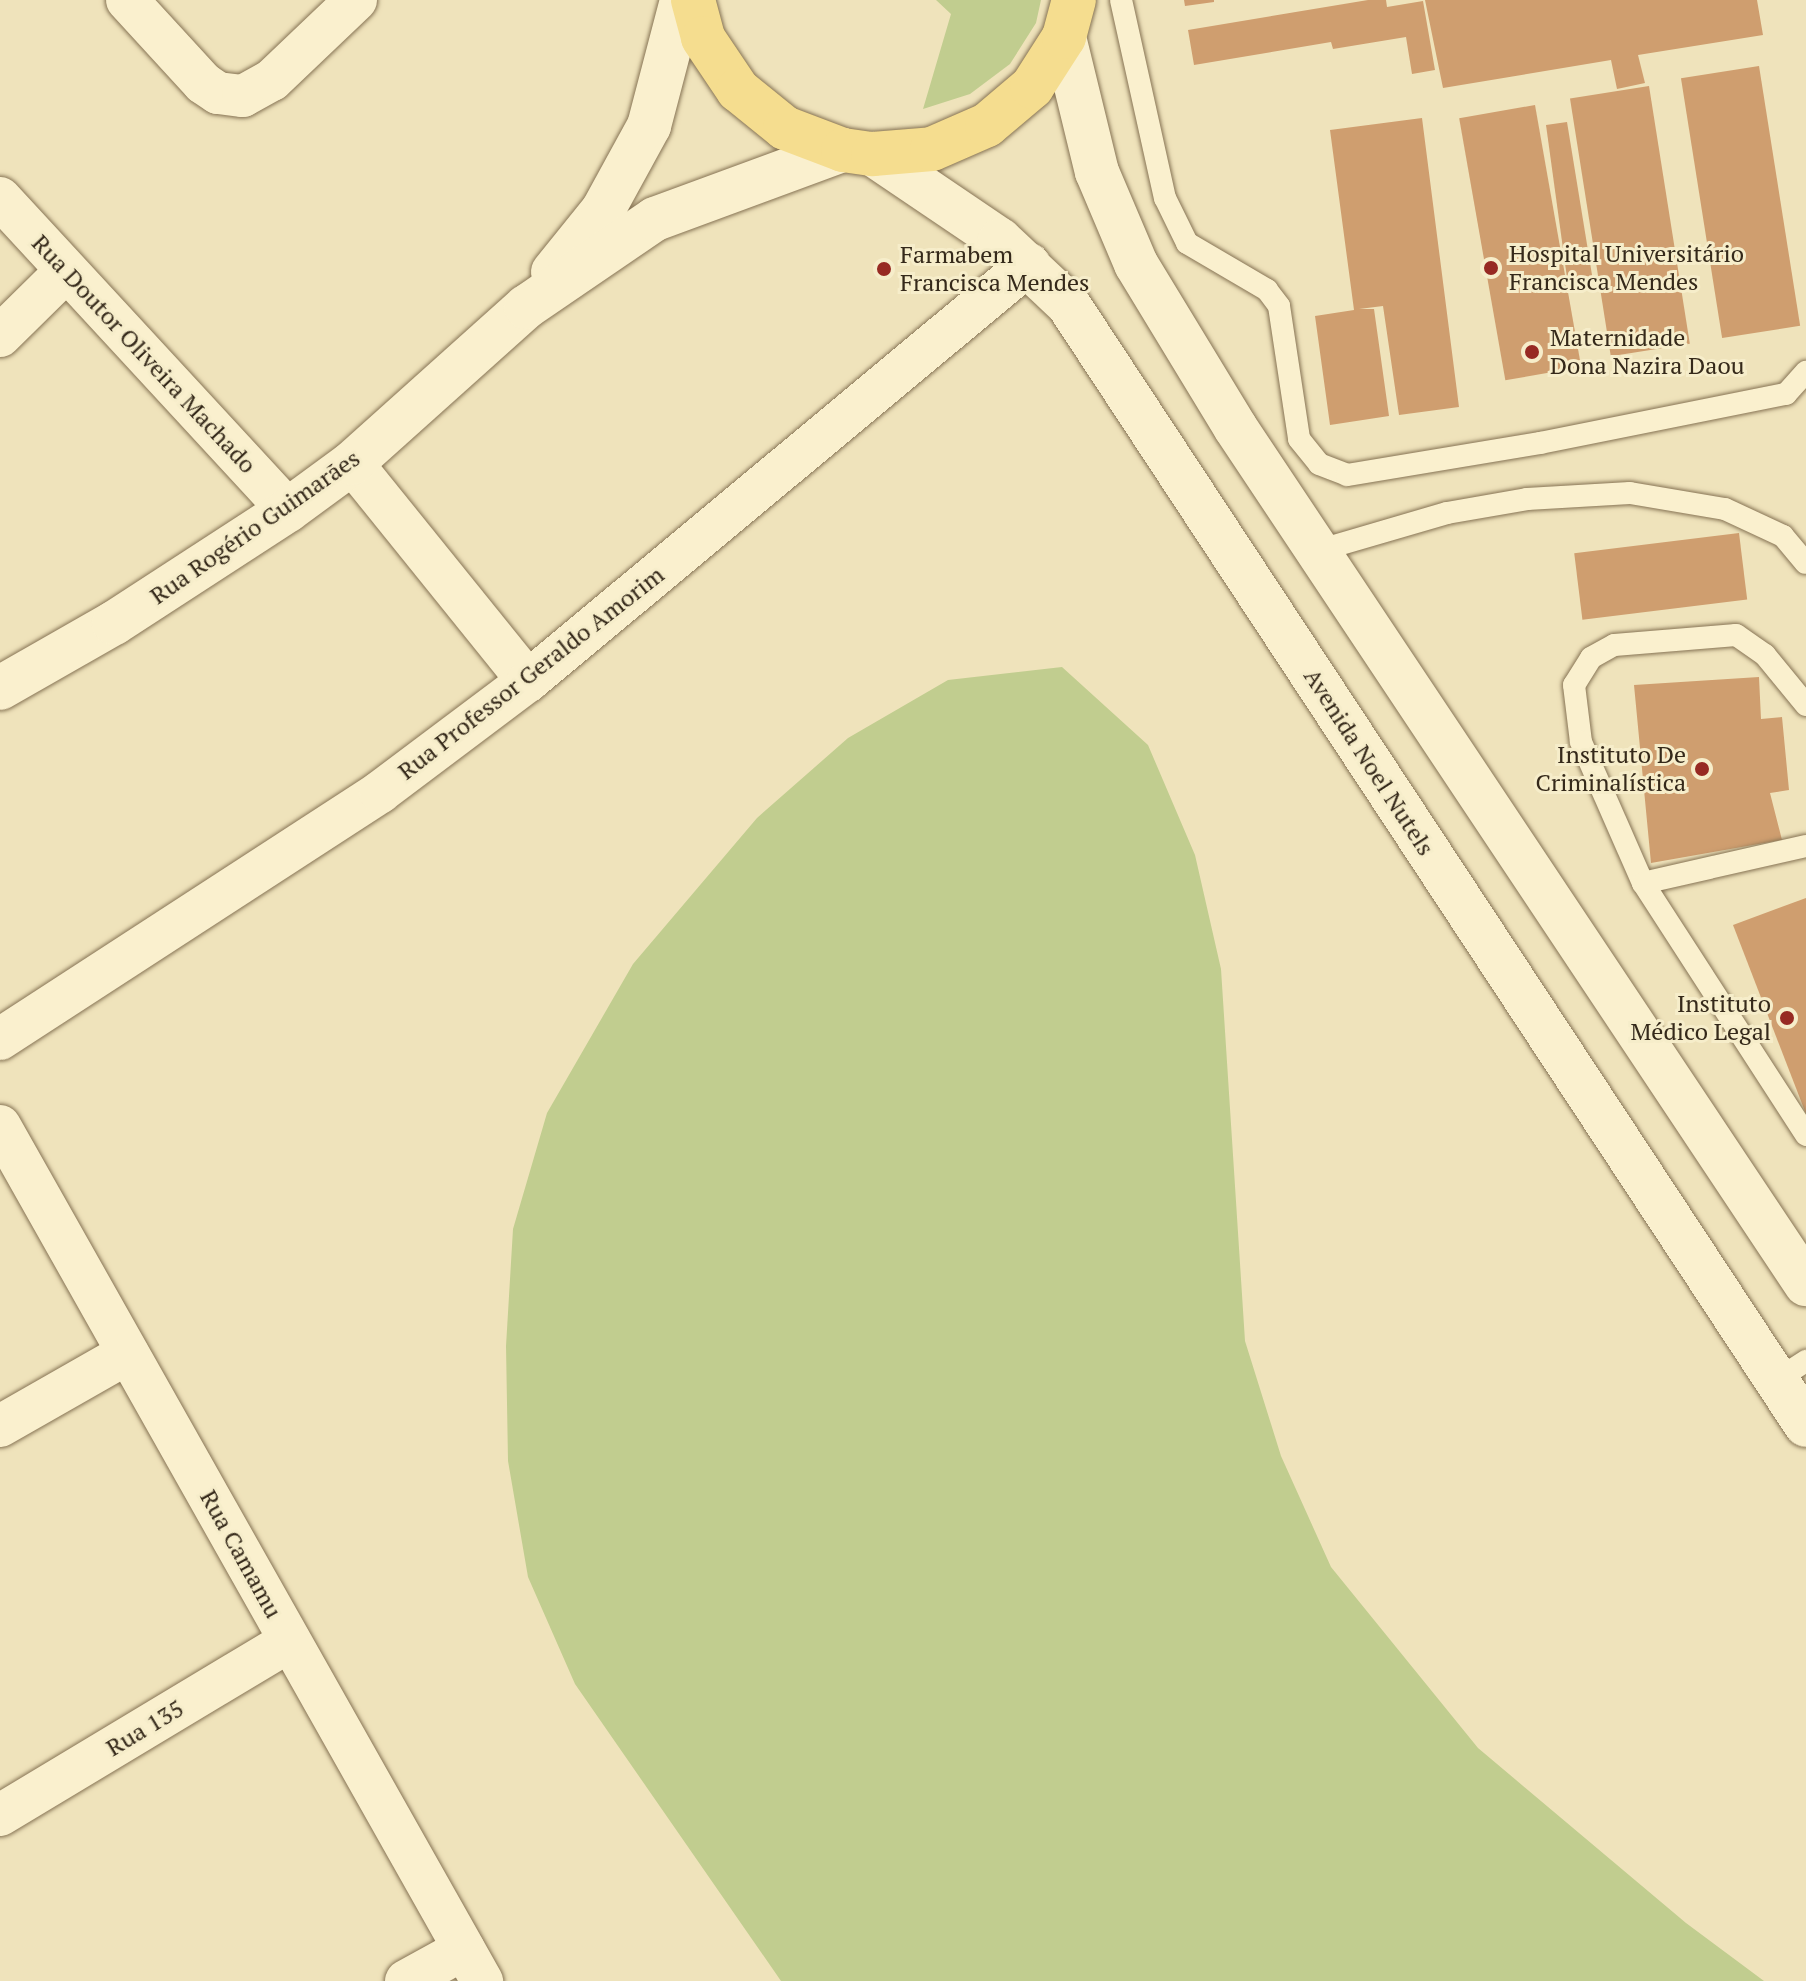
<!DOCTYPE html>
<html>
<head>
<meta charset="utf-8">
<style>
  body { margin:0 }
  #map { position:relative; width:1806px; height:1981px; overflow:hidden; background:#efe3bb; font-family:"PT Serif",serif }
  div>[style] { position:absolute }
  .green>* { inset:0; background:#c1cd8f }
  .building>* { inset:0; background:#cf9e6f; transform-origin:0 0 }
  .roads { filter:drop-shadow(0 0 2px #867354) drop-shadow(0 0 2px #867354) }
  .service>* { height:22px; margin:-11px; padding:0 11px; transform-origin:11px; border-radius:11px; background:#faf0ce }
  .minor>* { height:42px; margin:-21px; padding:0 21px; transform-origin:21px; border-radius:21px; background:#faf0ce }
  .tertiary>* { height:44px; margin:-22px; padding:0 22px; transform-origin:22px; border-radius:22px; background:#faf0ce }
  .primary>* { height:44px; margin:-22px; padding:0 22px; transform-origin:22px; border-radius:22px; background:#f5dd8f }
  .dots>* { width:22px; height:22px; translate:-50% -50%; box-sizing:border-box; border:4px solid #f6edca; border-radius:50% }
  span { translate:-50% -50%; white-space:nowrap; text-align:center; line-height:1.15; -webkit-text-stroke:6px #f6edca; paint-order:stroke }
  .poi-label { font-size:24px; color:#35291a }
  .left { translate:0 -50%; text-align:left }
  .right { translate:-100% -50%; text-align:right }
  .street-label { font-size:24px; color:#35291a }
</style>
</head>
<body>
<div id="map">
  <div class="green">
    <div style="clip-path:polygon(936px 0,1041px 0,1036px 23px,1010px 64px,970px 94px,923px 109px,951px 14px)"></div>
    <div style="clip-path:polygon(1062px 667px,1148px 745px,1195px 855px,1221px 969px,1245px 1341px,1281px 1456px,1331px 1567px,1478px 1748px,1686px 1923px,1764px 1981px,781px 1981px,575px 1684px,528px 1577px,508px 1461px,506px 1346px,513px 1229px,547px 1113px,633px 964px,757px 818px,848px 738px,948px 680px)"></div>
  </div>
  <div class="building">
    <div style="clip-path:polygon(1184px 0,1214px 0,1214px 2px,1185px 6px)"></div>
    <div style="clip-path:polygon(1368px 0,1386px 0,1387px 7px,1423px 1px,1435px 70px,1412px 74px,1406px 37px,1333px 49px,1331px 42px,1194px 65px,1188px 30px)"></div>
    <div style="clip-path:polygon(1425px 0,1757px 0,1763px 35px,1638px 55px,1645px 83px,1617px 89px,1611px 60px,1443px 88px)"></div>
    <div style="left:1759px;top:66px;width:263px;height:79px;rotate:81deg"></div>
    <div style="left:1649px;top:86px;width:261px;height:80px;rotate:81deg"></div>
    <div style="left:1535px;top:105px;width:266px;height:77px;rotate:80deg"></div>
    <div style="clip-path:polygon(1422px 118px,1459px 407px,1399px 415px,1383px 306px,1359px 309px,1374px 309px,1389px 416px,1330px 425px,1315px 316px,1354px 310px,1330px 130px)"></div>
    <div style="clip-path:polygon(1567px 122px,1593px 281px,1568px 285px,1546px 125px)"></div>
    <div style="left:1739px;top:533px;width:67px;height:166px;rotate:83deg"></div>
    <div style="clip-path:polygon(1759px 677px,1761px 719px,1782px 717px,1789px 790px,1770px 793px,1782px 840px,1651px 863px,1634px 685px)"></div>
    <div style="clip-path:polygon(1806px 898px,1806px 1114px,1733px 925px)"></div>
  </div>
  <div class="roads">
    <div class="service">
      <div style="left:1121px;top:0;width:203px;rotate:77.5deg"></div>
      <div style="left:1165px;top:198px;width:50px;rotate:63.9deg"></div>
      <div style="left:1187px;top:243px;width:93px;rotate:30.4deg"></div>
      <div style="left:1267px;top:290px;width:20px;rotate:53deg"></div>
      <div style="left:1279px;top:306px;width:134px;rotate:81.4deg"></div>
      <div style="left:1299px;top:439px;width:32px;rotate:51deg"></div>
      <div style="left:1319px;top:464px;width:30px;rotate:21deg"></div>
      <div style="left:1347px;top:475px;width:196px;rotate:-9.4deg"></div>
      <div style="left:1540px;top:443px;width:251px;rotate:-11.3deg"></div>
      <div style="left:1786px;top:394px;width:30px;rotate:-48deg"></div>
      <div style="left:1317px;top:551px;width:135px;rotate:-16.3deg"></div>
      <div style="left:1447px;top:513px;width:81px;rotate:-9.9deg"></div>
      <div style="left:1527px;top:499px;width:103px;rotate:-3.3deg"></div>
      <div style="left:1630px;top:493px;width:96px;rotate:9.6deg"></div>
      <div style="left:1725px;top:509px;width:64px;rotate:25deg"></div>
      <div style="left:1783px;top:536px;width:35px;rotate:50deg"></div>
      <div style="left:1806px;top:705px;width:65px;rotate:-129.4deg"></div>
      <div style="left:1765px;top:655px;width:35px;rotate:-145deg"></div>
      <div style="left:1736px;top:635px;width:122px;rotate:175.3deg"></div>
      <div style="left:1614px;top:645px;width:26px;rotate:151deg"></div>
      <div style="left:1591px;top:658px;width:32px;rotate:122deg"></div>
      <div style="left:1574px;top:685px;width:57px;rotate:83deg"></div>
      <div style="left:1581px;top:742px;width:154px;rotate:66.3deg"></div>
      <div style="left:1643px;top:883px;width:300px;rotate:57.1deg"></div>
      <div style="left:1643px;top:883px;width:167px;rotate:-12.8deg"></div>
      <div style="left:1775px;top:1381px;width:37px;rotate:-33deg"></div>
    </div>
    <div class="minor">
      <div style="left:127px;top:0;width:113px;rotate:47.5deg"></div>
      <div style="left:203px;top:83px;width:18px;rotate:34deg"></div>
      <div style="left:218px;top:93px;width:25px;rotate:7deg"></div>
      <div style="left:243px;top:96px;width:33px;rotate:-29deg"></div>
      <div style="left:272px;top:80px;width:116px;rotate:-43.6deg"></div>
      <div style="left:0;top:198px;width:425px;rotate:47.3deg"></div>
      <div style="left:0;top:336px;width:93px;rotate:-44.6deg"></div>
      <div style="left:352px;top:463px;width:280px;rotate:51.1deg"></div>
      <div style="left:0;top:1039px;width:453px;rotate:-33deg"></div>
      <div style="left:380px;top:792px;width:185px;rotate:-36.9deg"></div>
      <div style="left:528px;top:681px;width:652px;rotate:-39.77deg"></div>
      <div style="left:0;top:1126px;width:982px;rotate:60.59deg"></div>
      <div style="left:0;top:1426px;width:147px;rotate:-29.7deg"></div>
      <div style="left:0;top:1815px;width:338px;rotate:-31deg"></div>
      <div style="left:406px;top:1981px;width:66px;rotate:-28.9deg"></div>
    </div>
    <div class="tertiary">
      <div style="left:1064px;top:37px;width:139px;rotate:76.3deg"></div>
      <div style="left:1097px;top:172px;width:100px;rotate:67deg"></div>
      <div style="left:1136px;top:264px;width:191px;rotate:58.7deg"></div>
      <div style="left:1235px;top:427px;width:1030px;rotate:56.33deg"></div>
      <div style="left:873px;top:154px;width:153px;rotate:34.1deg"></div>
      <div style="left:1000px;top:240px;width:93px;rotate:43.3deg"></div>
      <div style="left:1068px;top:304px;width:1342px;rotate:56.64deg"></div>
      <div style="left:553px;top:272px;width:80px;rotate:-51.1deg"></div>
      <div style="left:603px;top:210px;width:96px;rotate:-61.3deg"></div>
      <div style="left:649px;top:126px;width:130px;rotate:-75.3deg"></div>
      <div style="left:0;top:688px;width:131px;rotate:-29.7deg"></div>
      <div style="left:114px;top:623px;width:207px;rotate:-33deg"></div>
      <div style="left:288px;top:510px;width:79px;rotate:-36.3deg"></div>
      <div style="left:352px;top:463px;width:234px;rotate:-41.9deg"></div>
      <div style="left:526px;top:307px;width:156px;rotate:-34.3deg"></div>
      <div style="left:655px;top:219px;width:200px;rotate:-20.2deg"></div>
    </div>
    <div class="primary">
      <div style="left:693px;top:0;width:39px;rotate:75deg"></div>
      <div style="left:703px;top:38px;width:63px;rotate:56.1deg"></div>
      <div style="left:738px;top:90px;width:60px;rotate:39deg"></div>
      <div style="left:785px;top:128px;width:62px;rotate:20.8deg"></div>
      <div style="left:843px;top:150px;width:30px;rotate:8deg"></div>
      <div style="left:873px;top:154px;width:59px;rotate:-4.8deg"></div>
      <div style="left:932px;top:149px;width:60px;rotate:-23.6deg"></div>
      <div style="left:987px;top:125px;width:59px;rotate:-40.2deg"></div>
      <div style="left:1032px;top:87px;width:59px;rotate:-57.4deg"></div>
      <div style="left:1064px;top:37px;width:38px;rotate:-75deg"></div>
    </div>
  </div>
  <div class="dots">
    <div style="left:1491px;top:268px;background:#972a23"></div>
    <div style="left:884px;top:269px;background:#972a23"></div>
    <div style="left:1532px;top:352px;background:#972a23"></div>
    <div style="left:1702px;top:769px;background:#972a23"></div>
    <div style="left:1787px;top:1018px;background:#972a23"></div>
  </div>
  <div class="poi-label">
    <span class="left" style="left:1509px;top:268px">Hospital Universitário<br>Francisca Mendes</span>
    <span class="left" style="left:900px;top:269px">Farmabem<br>Francisca Mendes</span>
    <span class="left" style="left:1550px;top:352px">Maternidade<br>Dona Nazira Daou</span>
    <span class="right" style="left:1686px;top:769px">Instituto De<br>Criminalística</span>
    <span class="right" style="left:1771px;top:1018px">Instituto<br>Médico Legal</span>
  </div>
  <div class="street-label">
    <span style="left:144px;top:354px;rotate:47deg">Rua Doutor Oliveira Machado</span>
    <span style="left:255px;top:527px;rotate:-35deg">Rua Rogério Guimarães</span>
    <span style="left:531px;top:673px;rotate:-38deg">Rua Professor Geraldo Amorim</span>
    <span style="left:1369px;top:762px;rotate:57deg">Avenida Noel Nutels</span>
    <span style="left:241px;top:1554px;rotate:61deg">Rua Camamu</span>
    <span style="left:145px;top:1728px;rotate:-31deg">Rua 135</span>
  </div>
</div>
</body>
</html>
